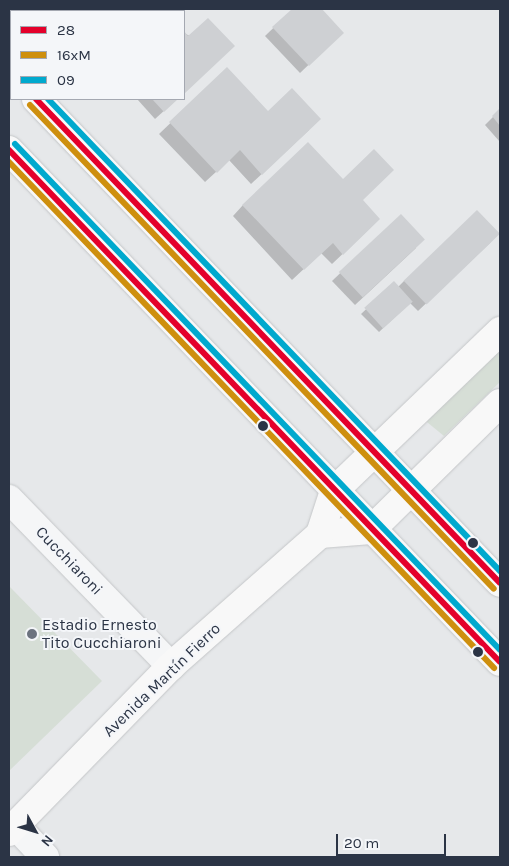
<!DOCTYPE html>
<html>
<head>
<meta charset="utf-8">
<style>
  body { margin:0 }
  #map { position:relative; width:509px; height:866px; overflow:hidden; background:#e6e8ea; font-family:Karla,sans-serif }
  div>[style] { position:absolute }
  .green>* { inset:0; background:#d6ded6 }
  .shadow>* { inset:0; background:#0003 }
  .building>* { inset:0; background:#ced0d3; transform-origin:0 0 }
  .roads { filter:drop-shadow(0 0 1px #c4c6c8) drop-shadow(0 0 1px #c4c6c8) }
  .street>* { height:28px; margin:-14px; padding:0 14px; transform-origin:14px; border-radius:14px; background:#f5f6f7 }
  .secondary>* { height:28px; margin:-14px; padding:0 14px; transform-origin:14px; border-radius:14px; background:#f8f8f8 }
  .primary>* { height:28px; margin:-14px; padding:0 14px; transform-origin:14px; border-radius:14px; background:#f8f8f8 }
  .bus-1>* { height:6px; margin:-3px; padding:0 3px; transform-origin:3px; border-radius:3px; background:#e4002b }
  .bus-2>* { height:6px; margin:-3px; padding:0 3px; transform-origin:3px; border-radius:3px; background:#ce8f0e }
  .bus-3>* { height:6px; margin:-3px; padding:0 3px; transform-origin:3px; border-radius:3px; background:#00a9ce }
  .dots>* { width:14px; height:14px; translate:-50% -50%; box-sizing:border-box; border:2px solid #f4f6f9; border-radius:50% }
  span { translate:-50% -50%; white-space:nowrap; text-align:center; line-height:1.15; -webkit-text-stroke:4px #f4f6f9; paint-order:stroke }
  .street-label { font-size:16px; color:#2b3445 }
  .poi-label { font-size:16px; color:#2b3445 }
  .left { translate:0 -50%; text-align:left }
  .frame { position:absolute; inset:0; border:10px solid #2b3445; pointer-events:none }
  .legend { position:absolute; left:10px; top:10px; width:175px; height:90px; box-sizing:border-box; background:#f4f6f9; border:1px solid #a4a8b1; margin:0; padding:6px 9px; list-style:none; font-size:15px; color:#2b3445 }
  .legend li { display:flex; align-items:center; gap:10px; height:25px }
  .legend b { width:25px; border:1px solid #a4a8b1 }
  .north { position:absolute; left:10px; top:806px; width:50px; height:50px; -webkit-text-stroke:4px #f4f6f9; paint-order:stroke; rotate:129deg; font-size:14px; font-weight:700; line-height:20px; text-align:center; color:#2b3445 }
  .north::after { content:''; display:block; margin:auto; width:18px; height:22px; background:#2b3445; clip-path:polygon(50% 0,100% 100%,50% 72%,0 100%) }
  .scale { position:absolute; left:336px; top:834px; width:110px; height:22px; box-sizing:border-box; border:2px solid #2b3445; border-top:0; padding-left:6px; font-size:15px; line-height:18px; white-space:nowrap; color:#2b3445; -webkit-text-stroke:4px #f4f6f9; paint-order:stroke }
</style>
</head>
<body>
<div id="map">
  <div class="green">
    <div style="clip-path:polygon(500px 342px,500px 382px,444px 436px,422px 418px)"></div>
    <div style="clip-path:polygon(9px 586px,102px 681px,9px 771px)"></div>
  </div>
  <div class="shadow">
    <div style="clip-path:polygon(32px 9px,51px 9px,48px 11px)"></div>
    <div style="clip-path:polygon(293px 9px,320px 9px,342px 33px,300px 73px,265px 36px)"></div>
    <div style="clip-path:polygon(184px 33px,225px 54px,184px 93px)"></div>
    <div style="clip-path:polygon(227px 69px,268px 112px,309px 130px,251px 184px,229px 160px,205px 182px,159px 134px)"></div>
    <div style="clip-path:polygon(137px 99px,177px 99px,155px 119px)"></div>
    <div style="clip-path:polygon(500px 110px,500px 142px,485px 125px)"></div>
    <div style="clip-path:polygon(343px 181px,361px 201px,368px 230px,332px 264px,321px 253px,292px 280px,233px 216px,243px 205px)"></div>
    <div style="clip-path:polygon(401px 215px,416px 248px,355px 305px,332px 281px)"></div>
    <div style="clip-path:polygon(491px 242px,418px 311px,410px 303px,379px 332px,361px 314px,394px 283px,398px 287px,404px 281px)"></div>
  </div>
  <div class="building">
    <div style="clip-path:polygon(292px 9px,322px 9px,344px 33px,309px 66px,272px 27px)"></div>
    <div style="clip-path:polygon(208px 18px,235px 46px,184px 94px,184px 31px,188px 36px)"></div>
    <div style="clip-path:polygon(227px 67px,268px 111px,292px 88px,321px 119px,262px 175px,240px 150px,217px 173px,169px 122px)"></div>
    <div style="clip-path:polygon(152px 99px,178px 99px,164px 112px)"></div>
    <div style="clip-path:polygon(500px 108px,500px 126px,492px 116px)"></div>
    <div style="clip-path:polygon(308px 142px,343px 179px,374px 149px,394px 170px,363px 200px,380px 219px,343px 255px,333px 243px,304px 270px,242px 205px)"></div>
    <div style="left:477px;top:210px;width:33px;height:102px;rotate:46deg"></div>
    <div style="left:401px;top:214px;width:35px;height:85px;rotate:47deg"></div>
    <div style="left:394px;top:281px;width:28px;height:40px;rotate:48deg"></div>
  </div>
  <div class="roads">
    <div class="street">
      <div style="left:107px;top:11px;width:4px;rotate:-34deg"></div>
      <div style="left:9px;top:499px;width:233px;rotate:45.9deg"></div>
      <div style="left:15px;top:825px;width:44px;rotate:46.8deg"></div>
    </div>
    <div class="secondary">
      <div style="left:320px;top:534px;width:51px;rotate:-4.5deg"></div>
      <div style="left:371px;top:530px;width:181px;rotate:-44.6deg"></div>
      <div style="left:9px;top:832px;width:232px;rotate:-45.7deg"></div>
      <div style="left:171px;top:666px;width:199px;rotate:-41.5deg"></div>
      <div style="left:320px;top:534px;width:45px;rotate:-72deg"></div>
      <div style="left:334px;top:491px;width:231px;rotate:-43.9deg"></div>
    </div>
    <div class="primary">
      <div style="left:9px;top:70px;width:4px;rotate:56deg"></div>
      <div style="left:36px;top:99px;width:670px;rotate:46.21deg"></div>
      <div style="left:9px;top:150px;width:709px;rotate:46.2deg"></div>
    </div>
  </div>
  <div class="bus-1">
    <div style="left:36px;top:99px;width:670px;rotate:46.21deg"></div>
    <div style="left:9px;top:150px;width:709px;rotate:46.2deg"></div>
  </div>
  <div class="bus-2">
    <div style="left:30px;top:105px;width:670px;rotate:46.21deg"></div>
    <div style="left:9px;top:162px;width:701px;rotate:46.21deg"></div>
  </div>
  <div class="bus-3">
    <div style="left:48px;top:99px;width:654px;rotate:46.24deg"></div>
    <div style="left:15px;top:144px;width:701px;rotate:46.21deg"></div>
  </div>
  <div class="dots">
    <div style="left:263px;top:426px;background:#2b3445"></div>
    <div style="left:473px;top:543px;background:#2b3445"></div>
    <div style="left:32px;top:634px;background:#6c737f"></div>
    <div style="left:478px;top:652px;background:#2b3445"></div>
  </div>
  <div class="street-label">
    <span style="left:69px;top:561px;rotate:46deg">Cucchiaroni</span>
    <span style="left:162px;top:680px;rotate:-44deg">Avenida Martín Fierro</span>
  </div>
  <div class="poi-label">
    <span class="left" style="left:42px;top:634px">Estadio Ernesto<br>Tito Cucchiaroni</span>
  </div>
  <div class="frame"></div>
  <ul class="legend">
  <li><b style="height:6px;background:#e4002b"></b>28</li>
  <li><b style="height:6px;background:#ce8f0e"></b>16xM</li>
  <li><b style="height:6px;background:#00a9ce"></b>09</li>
  </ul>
  <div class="north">N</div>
  <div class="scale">20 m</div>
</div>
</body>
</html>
